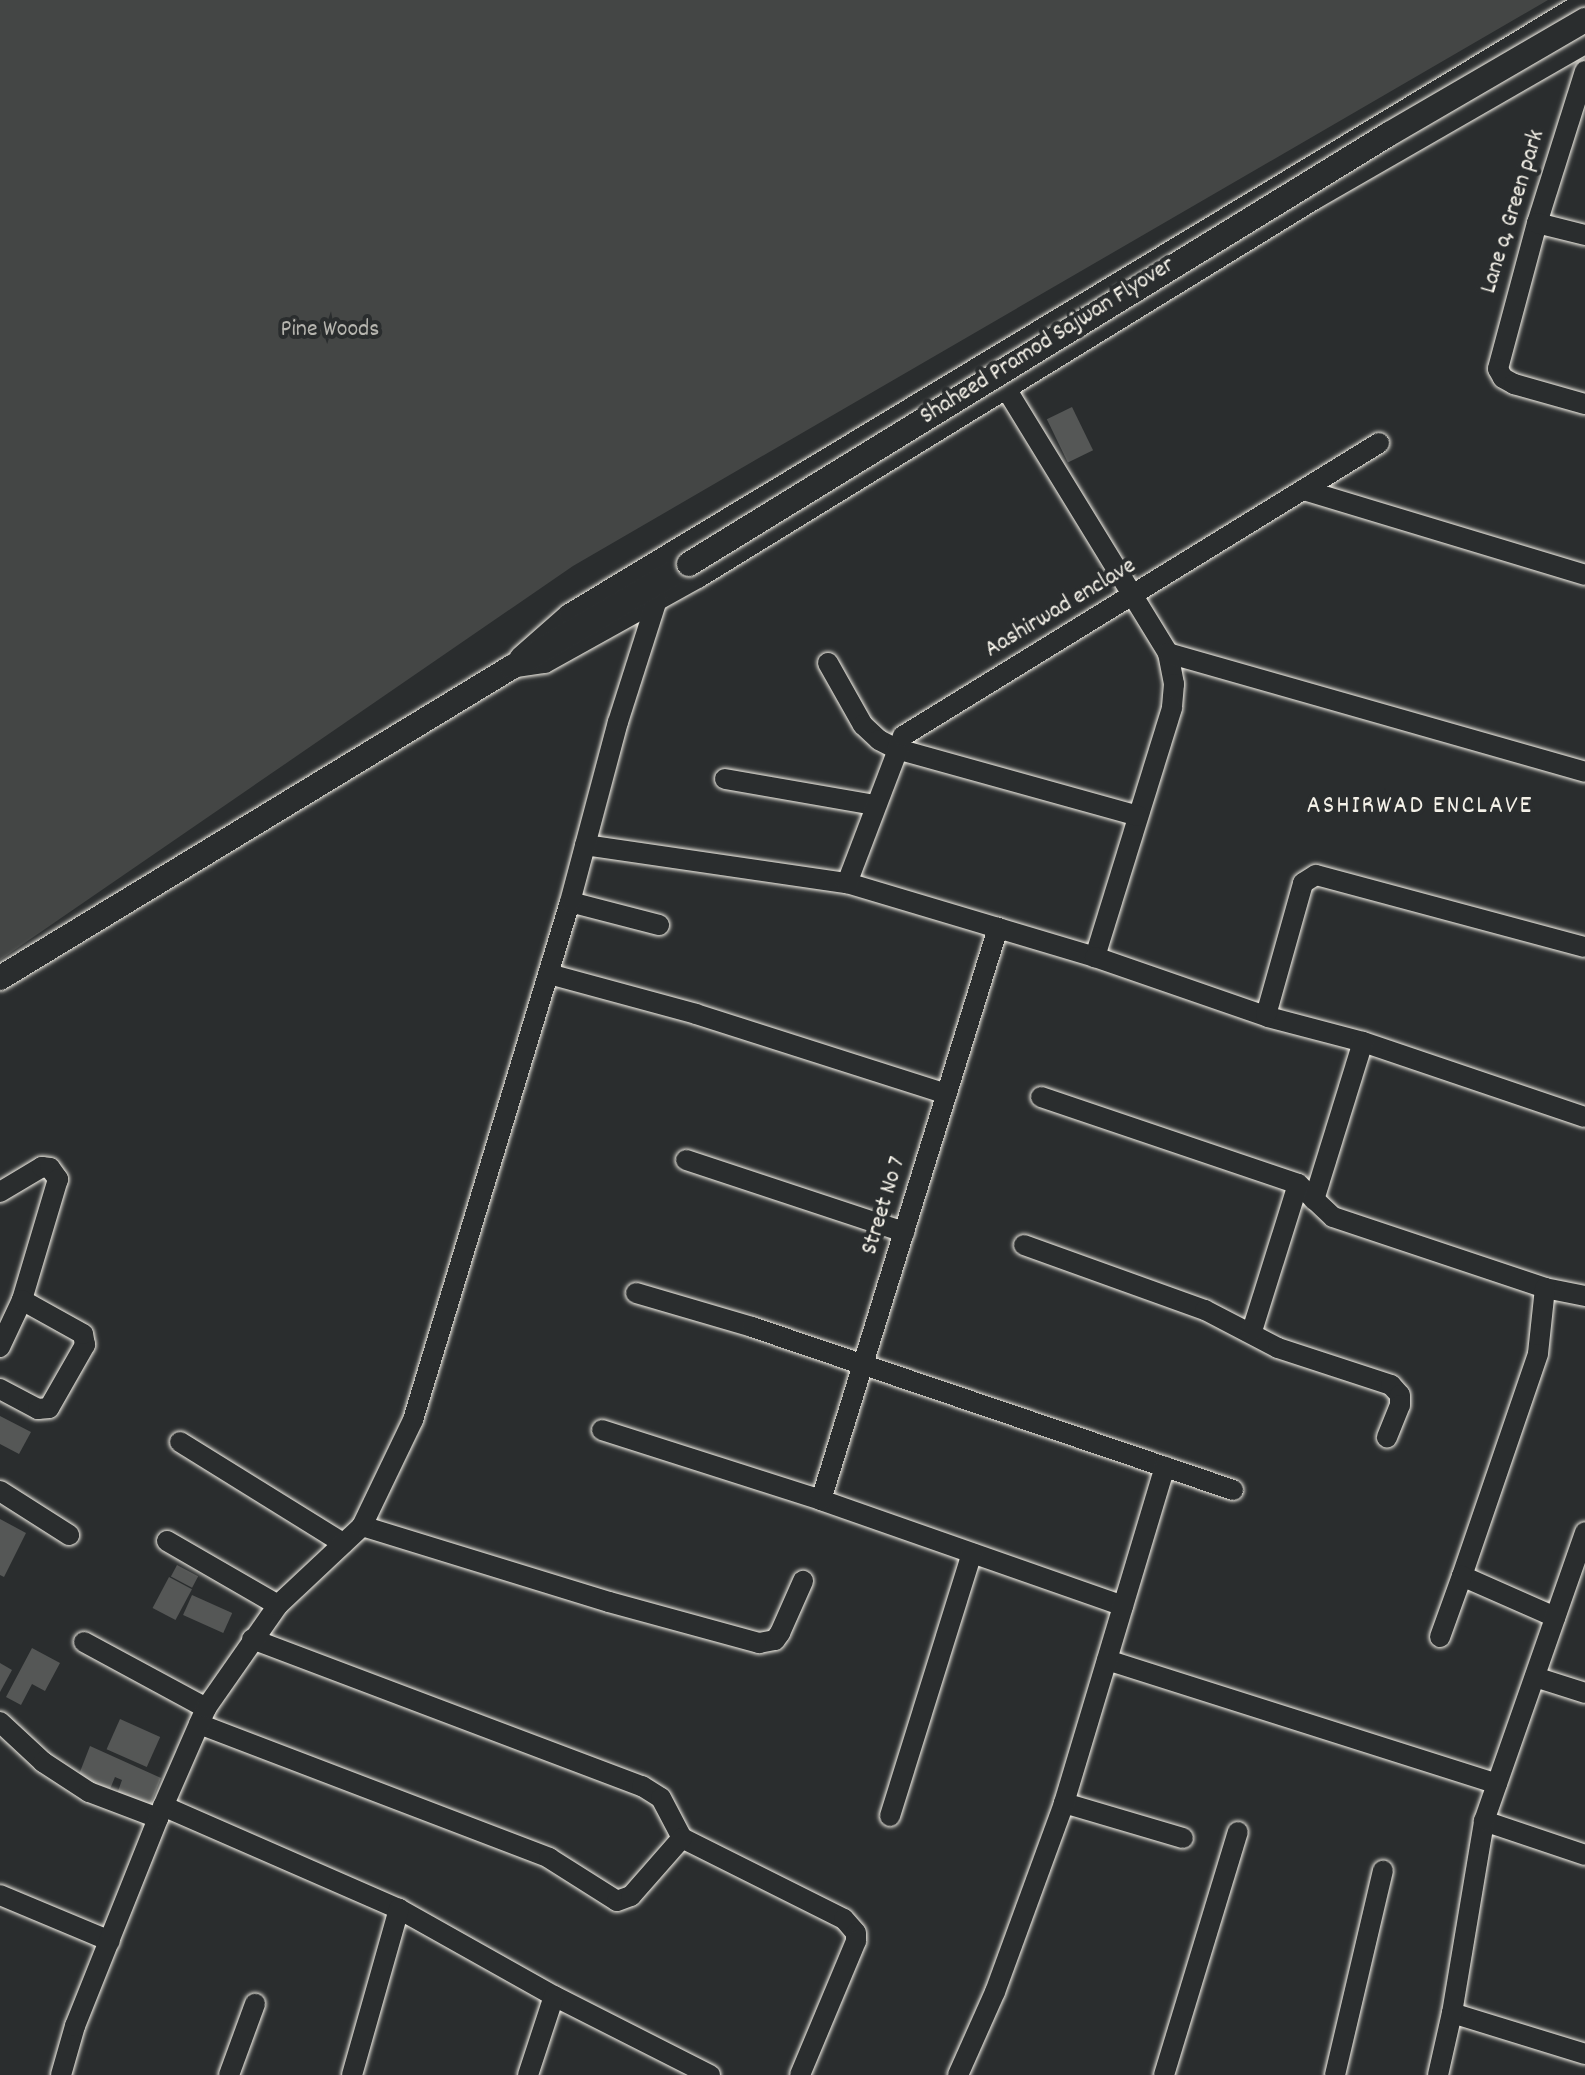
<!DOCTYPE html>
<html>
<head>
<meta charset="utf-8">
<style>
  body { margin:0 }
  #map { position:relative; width:1585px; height:2075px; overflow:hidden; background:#2a2d2e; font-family:Dekko,sans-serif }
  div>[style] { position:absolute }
  .green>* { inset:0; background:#444645 }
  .building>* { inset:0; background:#555756; transform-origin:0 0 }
  .roads { filter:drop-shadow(0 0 2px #f4f1e8) drop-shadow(0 0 2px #f4f1e8) }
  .minor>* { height:20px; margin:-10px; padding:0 10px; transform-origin:10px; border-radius:10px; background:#2a2d2e }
  .major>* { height:24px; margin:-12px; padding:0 12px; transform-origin:12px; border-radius:12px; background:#2a2d2e }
  .bridges { filter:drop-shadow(0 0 2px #f4f1e8) drop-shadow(0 0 2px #f4f1e8) }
  .major-bridge>* { height:24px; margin:-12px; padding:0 12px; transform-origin:12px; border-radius:12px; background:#2a2d2e }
  span { translate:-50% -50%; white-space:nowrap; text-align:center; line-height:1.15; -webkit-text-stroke:8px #2a2d2e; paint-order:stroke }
  .street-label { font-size:24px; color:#f4f1e8 }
  .park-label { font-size:24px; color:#b6b5af }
  .neighbourhood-label { font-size:26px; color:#f4f1e8; letter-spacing:2px }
</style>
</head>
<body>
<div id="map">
  <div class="green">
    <div style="clip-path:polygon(0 0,1548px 0,573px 566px,0 960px)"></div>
  </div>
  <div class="building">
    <div style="left:1072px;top:407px;width:48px;height:28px;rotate:64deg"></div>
    <div style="clip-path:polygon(0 1416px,31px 1432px,19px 1454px,0 1444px)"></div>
    <div style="clip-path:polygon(0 1519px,26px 1533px,4px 1577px,0 1575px)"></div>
    <div style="left:177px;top:1565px;width:24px;height:13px;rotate:28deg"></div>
    <div style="left:169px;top:1577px;width:26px;height:35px;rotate:28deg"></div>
    <div style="left:192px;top:1595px;width:44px;height:22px;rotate:24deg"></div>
    <div style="clip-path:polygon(32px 1648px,60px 1663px,45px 1691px,32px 1684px,21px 1705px,6px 1697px)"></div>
    <div style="clip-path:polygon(0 1663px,12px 1670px,0 1692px)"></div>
    <div style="left:120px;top:1719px;width:44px;height:33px;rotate:24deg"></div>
    <div style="clip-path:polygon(90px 1746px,161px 1778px,150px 1806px,117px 1794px,122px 1780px,115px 1777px,110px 1789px,78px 1777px)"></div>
  </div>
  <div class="roads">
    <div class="minor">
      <div style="left:1585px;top:71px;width:159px;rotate:107.5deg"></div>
      <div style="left:1537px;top:223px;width:151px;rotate:105deg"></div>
      <div style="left:1498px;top:369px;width:10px;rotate:61deg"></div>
      <div style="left:1503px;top:378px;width:13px;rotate:29deg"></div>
      <div style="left:1514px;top:384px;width:74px;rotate:15.7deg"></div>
      <div style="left:1537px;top:223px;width:49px;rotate:14deg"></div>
      <div style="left:1005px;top:387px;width:312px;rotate:58.5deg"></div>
      <div style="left:1168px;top:653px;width:32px;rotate:79deg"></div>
      <div style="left:1174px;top:684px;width:24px;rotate:95deg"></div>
      <div style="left:1172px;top:708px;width:261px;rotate:107.2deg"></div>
      <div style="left:1304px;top:490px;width:294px;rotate:16.8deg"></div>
      <div style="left:1168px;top:653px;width:434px;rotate:15.9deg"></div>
      <div style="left:520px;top:657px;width:65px;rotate:-41.3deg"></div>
      <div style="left:569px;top:614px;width:1187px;rotate:-31.1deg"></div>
      <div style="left:828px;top:663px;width:71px;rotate:60.6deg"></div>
      <div style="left:863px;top:725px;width:22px;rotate:43deg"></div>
      <div style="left:879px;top:740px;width:20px;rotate:27deg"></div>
      <div style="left:897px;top:749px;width:250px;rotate:15.5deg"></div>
      <div style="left:516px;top:667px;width:29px;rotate:-8deg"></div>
      <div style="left:545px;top:663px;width:175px;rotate:-29.1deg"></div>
      <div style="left:698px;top:578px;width:724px;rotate:-31.56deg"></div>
      <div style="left:1315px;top:199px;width:311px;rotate:-29.9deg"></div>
      <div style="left:725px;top:779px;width:151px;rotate:9.9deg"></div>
      <div style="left:585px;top:845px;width:265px;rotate:8.3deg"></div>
      <div style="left:847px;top:883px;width:259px;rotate:16.6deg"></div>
      <div style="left:1095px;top:957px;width:183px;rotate:19.1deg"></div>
      <div style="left:1268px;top:1017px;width:98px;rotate:14.7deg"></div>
      <div style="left:1363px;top:1042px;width:234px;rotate:18.7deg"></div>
      <div style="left:847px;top:883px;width:157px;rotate:-69.1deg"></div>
      <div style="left:903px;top:736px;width:559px;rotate:-31.61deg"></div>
      <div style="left:570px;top:902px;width:92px;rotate:14.5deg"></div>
      <div style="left:549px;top:974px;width:152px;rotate:15.2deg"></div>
      <div style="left:696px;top:1014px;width:263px;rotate:17.7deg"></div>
      <div style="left:1266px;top:1015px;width:137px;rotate:-74.3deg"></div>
      <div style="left:1303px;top:883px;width:15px;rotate:-32deg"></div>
      <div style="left:1316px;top:875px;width:278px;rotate:15deg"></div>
      <div style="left:1041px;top:1097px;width:271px;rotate:18.7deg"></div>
      <div style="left:1298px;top:1184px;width:48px;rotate:43.3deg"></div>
      <div style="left:1333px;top:1217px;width:224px;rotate:18.5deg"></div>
      <div style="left:1545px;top:1288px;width:41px;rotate:11.3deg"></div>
      <div style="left:686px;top:1160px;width:230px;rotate:18.3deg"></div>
      <div style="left:0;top:1192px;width:49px;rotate:-30.8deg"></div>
      <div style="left:42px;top:1167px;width:8px;rotate:7deg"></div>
      <div style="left:50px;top:1168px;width:14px;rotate:54deg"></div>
      <div style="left:58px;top:1179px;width:126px;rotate:106.6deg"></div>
      <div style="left:22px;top:1300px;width:52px;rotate:115.1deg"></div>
      <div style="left:1314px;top:1200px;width:165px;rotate:-72.8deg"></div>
      <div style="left:1024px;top:1245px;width:192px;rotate:19.8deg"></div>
      <div style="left:1205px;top:1310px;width:82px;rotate:27.5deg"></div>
      <div style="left:1278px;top:1348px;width:119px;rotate:18.1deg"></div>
      <div style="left:1391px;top:1385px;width:13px;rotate:48deg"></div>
      <div style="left:1400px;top:1395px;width:10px;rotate:90deg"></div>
      <div style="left:1400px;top:1405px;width:35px;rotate:112deg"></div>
      <div style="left:1545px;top:1288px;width:66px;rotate:96.1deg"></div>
      <div style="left:1538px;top:1354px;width:235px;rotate:108.9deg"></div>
      <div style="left:1462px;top:1576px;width:102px;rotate:23.8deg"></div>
      <div style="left:636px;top:1293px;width:121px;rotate:16.3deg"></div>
      <div style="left:752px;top:1327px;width:508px;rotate:18.72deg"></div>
      <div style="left:1252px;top:1331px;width:154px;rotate:-72.6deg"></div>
      <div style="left:0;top:1389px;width:43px;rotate:27.8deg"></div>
      <div style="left:38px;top:1409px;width:11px;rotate:-5deg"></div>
      <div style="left:49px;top:1408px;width:73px;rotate:-60.3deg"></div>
      <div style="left:85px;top:1345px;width:11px;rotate:-100deg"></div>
      <div style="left:83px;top:1334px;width:70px;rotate:-150.9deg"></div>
      <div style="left:602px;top:1430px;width:230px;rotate:17.7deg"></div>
      <div style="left:821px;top:1500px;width:320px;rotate:19.3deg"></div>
      <div style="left:180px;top:1442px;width:192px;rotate:31.8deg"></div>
      <div style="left:0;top:1491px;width:82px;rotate:32.5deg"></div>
      <div style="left:821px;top:1500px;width:599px;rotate:-72.81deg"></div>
      <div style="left:362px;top:1526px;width:258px;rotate:17.1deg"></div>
      <div style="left:609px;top:1602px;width:156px;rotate:15.3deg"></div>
      <div style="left:759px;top:1643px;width:16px;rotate:-11deg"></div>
      <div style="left:775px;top:1640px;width:9px;rotate:-54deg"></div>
      <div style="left:780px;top:1633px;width:57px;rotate:-66.1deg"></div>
      <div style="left:167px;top:1541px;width:128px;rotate:30deg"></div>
      <div style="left:1440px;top:1637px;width:65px;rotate:-70.2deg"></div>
      <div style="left:252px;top:1639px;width:417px;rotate:20.7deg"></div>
      <div style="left:642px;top:1786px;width:22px;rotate:32deg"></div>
      <div style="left:661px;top:1798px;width:45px;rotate:62.3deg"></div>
      <div style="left:682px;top:1838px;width:181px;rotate:26.6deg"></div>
      <div style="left:844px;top:1919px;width:18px;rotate:49deg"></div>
      <div style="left:856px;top:1933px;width:8px;rotate:90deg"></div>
      <div style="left:856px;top:1941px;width:145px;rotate:112.7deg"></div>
      <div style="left:84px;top:1642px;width:139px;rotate:28.4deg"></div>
      <div style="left:1107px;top:1660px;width:409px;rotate:17.6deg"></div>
      <div style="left:1535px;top:1677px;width:52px;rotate:17.7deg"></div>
      <div style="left:0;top:1722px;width:59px;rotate:42.9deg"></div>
      <div style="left:43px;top:1762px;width:55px;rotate:33.1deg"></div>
      <div style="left:89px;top:1792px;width:74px;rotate:20.6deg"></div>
      <div style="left:199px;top:1724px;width:375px;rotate:20.9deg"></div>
      <div style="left:549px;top:1858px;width:80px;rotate:32.3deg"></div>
      <div style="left:617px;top:1901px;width:15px;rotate:-20deg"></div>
      <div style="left:631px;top:1896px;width:77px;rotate:-48.7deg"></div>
      <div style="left:1064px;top:1803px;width:124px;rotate:16.4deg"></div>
      <div style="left:163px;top:1806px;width:257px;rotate:23.6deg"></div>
      <div style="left:399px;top:1909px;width:178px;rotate:29.3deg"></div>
      <div style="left:554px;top:1996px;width:175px;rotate:26.9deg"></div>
      <div style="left:890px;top:1816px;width:275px;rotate:-72.7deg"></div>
      <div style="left:1484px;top:1821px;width:107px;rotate:18.6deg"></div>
      <div style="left:0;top:1895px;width:119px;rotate:22.7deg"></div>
      <div style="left:1452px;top:2013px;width:139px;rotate:17.1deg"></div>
      <div style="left:61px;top:2075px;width:51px;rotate:-74.1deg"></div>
      <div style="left:75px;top:2026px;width:224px;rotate:-68.2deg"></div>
      <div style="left:158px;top:1818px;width:120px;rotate:-66.4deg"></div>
      <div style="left:206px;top:1708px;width:126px;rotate:-55deg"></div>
      <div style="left:278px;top:1605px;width:115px;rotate:-43.2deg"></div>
      <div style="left:362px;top:1526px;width:118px;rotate:-64.3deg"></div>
      <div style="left:413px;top:1420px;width:541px;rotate:-73.14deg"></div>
      <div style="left:570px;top:902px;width:186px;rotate:-75.1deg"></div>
      <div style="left:618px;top:722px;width:128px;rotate:-72.3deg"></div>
      <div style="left:229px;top:2075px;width:76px;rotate:-69.9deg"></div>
      <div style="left:352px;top:2075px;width:173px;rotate:-74.2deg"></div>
      <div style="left:528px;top:2075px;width:83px;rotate:-71.8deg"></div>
      <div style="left:958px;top:2075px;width:91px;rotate:-66deg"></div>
      <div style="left:995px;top:1992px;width:201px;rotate:-69.9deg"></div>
      <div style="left:1064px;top:1803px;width:351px;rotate:-73.3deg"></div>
      <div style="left:1164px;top:2075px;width:254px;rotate:-73.1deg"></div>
      <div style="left:1335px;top:2075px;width:210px;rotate:-76.8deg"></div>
      <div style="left:1438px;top:2075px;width:64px;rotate:-77.3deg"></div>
      <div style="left:1452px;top:2013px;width:195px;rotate:-80.5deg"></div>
      <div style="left:1484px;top:1821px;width:306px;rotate:-70.7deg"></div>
    </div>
    <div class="major">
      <div style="left:0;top:978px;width:599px;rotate:-31.28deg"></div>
      <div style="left:512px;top:667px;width:205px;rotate:-30.2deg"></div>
    </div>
  </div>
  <div class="bridges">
    <div class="major-bridge">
      <div style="left:689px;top:564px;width:822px;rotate:-31.56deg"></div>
      <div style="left:1389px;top:134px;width:227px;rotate:-30.2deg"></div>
    </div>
  </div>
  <div class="street-label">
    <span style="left:1514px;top:212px;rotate:-73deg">Lane a, Green park</span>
    <span style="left:1048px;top:342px;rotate:-32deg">Shaheed Pramod Sajwan Flyover</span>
    <span style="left:1061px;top:609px;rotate:-31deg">Aashirwad enclave</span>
    <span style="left:885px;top:1206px;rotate:-73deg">Street No 7</span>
  </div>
  <div class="park-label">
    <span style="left:330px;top:331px">Pine Woods</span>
  </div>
  <div class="neighbourhood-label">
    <span style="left:1420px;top:807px">ASHIRWAD ENCLAVE</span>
  </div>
</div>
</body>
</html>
